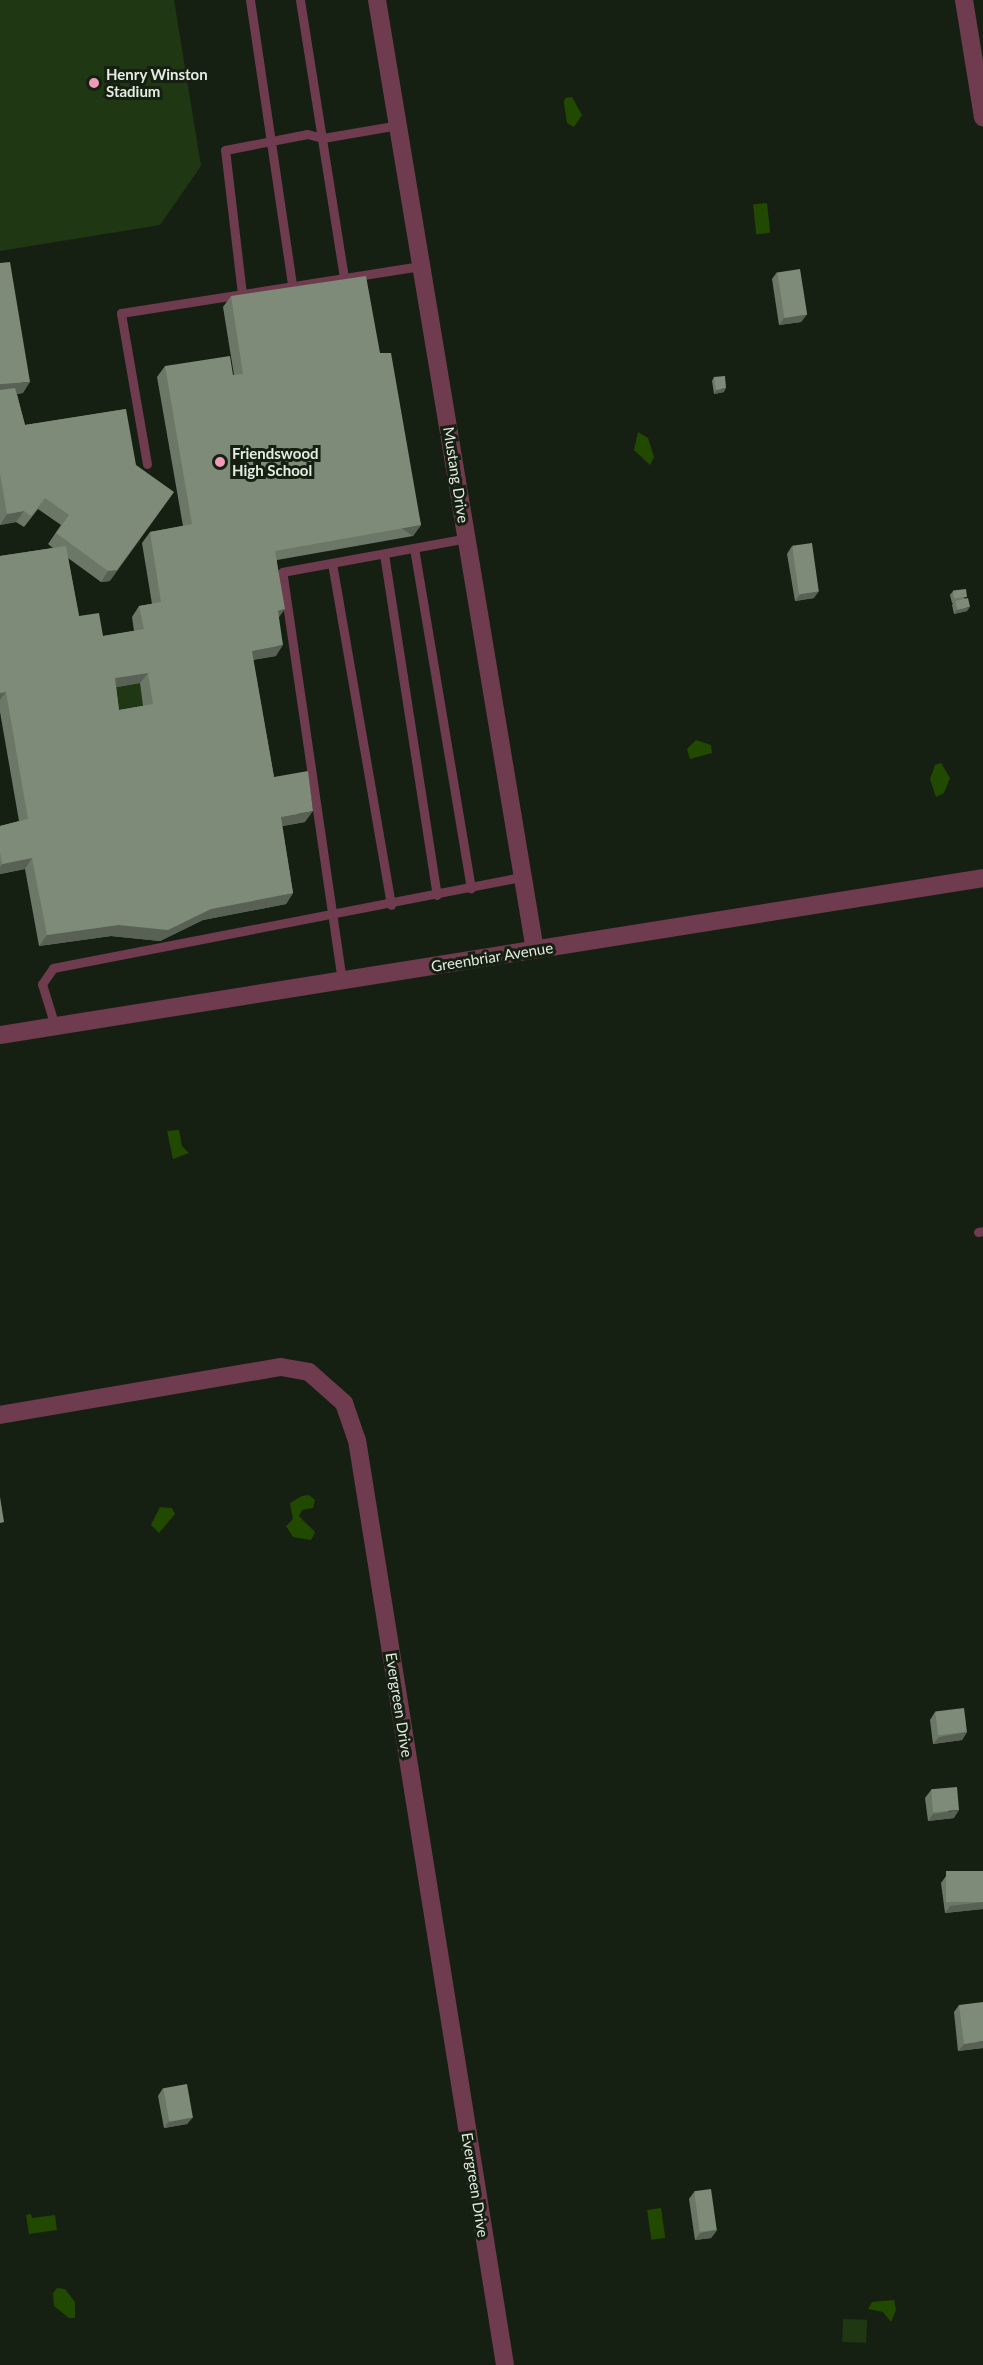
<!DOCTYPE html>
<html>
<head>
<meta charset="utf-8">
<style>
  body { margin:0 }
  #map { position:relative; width:983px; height:2365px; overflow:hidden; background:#162012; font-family:Lato,sans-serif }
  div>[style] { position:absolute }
  .green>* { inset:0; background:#203713; transform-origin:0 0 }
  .water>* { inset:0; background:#214900; transform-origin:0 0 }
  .lane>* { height:9px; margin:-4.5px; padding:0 4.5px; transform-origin:4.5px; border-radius:4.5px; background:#6f3b4e }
  .street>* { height:18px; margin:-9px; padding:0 9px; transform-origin:9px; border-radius:9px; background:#6f3b4e }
  .wall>* { inset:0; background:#6c7867 }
  .shaded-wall>* { inset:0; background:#586154; transform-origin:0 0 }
  .building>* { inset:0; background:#7e8b78; transform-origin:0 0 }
  .dots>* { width:16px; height:16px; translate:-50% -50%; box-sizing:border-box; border:3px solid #162012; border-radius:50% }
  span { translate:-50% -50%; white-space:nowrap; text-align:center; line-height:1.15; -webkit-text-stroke:6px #162012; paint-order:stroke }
  .poi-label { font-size:15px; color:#e4ebe1; font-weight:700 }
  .left { translate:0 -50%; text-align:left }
  .street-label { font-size:15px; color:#e4ebe1 }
</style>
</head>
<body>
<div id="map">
  <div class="green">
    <div style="clip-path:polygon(0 0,174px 0,201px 166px,160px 225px,0 251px)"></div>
    <div style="left:140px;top:683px;width:32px;height:34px;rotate:81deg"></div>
    <div style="left:843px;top:2319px;width:24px;height:23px;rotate:2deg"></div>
  </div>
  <div class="water">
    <div style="clip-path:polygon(572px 97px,582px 115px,574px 127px,567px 123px,564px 103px,565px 98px)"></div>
    <div style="left:767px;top:203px;width:30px;height:14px;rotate:84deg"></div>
    <div style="clip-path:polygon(638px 432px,648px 438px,654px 457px,650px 465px,634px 450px)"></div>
    <div style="clip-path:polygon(696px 740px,711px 745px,712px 753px,690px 759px,687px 749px)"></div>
    <div style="clip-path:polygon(941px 763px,950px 778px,944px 793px,936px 797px,930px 779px,935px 765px)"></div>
    <div style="clip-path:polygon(179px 1130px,182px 1146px,189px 1153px,173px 1159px,167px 1131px)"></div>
    <div style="clip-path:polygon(302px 1496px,309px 1495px,315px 1500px,313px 1508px,302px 1510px,299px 1516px,315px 1532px,311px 1540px,293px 1537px,286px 1526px,293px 1519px,290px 1503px)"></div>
    <div style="clip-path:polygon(160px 1507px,172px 1508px,175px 1514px,159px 1533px,151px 1525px)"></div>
    <div style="left:661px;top:2208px;width:30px;height:14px;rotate:82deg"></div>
    <div style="clip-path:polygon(31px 2214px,32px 2218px,55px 2215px,57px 2230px,29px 2234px,26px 2215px)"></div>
    <div style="clip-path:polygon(57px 2288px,65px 2289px,75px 2302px,75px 2318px,69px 2318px,54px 2306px,53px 2293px)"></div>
    <div style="clip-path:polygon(894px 2300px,896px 2310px,891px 2322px,883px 2312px,868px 2309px,872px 2302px)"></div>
  </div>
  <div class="lane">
    <div style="left:250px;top:0;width:289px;rotate:81.6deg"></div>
    <div style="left:300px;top:0;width:281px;rotate:81deg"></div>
    <div style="left:242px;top:294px;width:145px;rotate:-96.7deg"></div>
    <div style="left:225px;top:150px;width:84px;rotate:-11deg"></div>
    <div style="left:307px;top:134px;width:16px;rotate:14deg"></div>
    <div style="left:323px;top:138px;width:76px;rotate:-9.8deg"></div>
    <div style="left:147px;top:464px;width:153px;rotate:-99.8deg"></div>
    <div style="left:121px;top:313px;width:305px;rotate:-8.9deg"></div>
    <div style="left:414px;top:548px;width:345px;rotate:80.5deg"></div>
    <div style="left:384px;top:554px;width:345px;rotate:81.2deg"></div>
    <div style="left:332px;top:563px;width:347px;rotate:80.2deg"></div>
    <div style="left:342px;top:981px;width:413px;rotate:-98.3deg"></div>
    <div style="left:282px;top:572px;width:188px;rotate:-10.4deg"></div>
    <div style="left:55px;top:1026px;width:44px;rotate:-107.2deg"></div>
    <div style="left:42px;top:984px;width:19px;rotate:-55deg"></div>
    <div style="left:53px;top:968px;width:479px;rotate:-11deg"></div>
    <div style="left:978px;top:1232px;width:5px;rotate:-11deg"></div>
  </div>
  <div class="street">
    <div style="left:377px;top:0;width:963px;rotate:80.56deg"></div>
    <div style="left:964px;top:0;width:119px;rotate:80.8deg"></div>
    <div style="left:0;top:1035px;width:995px;rotate:-9.07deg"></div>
    <div style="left:0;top:1415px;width:285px;rotate:-9.7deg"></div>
    <div style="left:281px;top:1367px;width:28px;rotate:10deg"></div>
    <div style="left:309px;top:1372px;width:47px;rotate:41.5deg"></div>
    <div style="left:344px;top:1403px;width:39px;rotate:71deg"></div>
    <div style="left:357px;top:1440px;width:937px;rotate:80.91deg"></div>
  </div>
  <div class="wall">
    <div style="clip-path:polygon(evenodd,0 263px,23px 393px,17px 394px,25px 425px,126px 409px,110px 581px,101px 582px,68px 558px,79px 616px,103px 636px,134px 631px,132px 617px,139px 606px,152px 604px,142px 543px,150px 532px,183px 526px,157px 377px,165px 366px,234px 375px,223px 307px,231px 296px,380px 353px,421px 525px,413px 536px,277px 560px,279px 617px,276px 656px,253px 660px,274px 777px,305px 822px,282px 826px,293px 893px,286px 904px,203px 920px,160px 941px,111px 936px,39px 946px,25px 869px,0 874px,0 826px,19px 821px,0 712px,0 556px,53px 548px,48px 544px,61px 525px,38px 509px,24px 527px,16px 522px,0 525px,0 263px,140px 683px,143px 706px,119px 710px,116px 687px,140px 683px)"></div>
    <div style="clip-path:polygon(777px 272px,807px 314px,801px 322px,779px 325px,772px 279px)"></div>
    <div style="clip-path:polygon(714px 377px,724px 392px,714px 394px,712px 381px)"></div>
    <div style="clip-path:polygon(792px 546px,814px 598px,795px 601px,787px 554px)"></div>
    <div style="clip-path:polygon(953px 591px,966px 599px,967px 611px,954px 614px,952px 605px,953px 603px,952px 603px,950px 595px)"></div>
    <div style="clip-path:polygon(935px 1712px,967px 1732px,962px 1740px,933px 1744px,930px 1720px)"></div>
    <div style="clip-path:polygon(931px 1790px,954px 1818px,928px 1821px,925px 1798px)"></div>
    <div style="clip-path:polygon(983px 1871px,983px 1909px,945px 1913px,941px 1883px,946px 1876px)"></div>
    <div style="clip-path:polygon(959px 2005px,983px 2048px,958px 2051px,954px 2012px)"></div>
    <div style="clip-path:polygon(163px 2088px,193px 2117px,187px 2124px,164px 2128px,158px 2096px)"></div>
    <div style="clip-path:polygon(694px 2192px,717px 2230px,711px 2238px,695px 2240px,689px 2199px)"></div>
  </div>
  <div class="shaded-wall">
    <div style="clip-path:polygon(807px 314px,801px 322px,779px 325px,784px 318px)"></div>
    <div style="clip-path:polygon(30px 382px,23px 393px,0 395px,0 384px)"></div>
    <div style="clip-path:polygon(726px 388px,724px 392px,714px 394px,716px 390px)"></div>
    <div style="clip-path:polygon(174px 492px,110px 581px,101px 582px,108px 571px)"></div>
    <div style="clip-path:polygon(24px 511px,16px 522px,0 525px,7px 514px)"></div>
    <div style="left:421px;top:525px;width:14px;height:148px;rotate:126deg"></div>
    <div style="clip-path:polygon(819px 591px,814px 598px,795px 601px,800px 594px)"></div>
    <div style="clip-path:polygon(970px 607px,967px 611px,954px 614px,956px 610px)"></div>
    <div style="clip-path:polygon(285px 609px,277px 620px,278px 611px)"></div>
    <div style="clip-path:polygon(283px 645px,276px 656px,244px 661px,252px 651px)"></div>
    <div style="clip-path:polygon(148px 673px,140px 683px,107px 689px,115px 678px)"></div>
    <div style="clip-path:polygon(6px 692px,0 700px,0 693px)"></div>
    <div style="clip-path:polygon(313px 811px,305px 822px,273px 828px,281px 817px)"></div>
    <div style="clip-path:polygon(32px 858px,25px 869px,0 874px,0 867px,2px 864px)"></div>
    <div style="clip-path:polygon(293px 893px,286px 904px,203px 920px,160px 941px,111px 936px,39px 946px,47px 935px,118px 925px,211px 909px)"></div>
    <div style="clip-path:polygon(967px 1732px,962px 1740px,933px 1744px,939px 1737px)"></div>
    <div style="clip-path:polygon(959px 1810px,954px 1818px,928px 1821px,933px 1814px)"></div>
    <div style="clip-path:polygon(983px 1902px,983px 1909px,945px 1913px,950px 1906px)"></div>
    <div style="clip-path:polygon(983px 2041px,983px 2048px,958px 2051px,964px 2044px)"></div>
    <div style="clip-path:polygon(193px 2117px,187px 2124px,164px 2128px,169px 2121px)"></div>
    <div style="clip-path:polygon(717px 2230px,711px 2238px,695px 2240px,700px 2233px)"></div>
  </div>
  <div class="building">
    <div style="clip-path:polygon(10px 262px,30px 382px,0 384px,0 263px)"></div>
    <div style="left:800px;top:269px;width:46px;height:23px;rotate:81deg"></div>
    <div style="clip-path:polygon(evenodd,366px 276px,380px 353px,391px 353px,421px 525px,275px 551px,285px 609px,278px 611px,283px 645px,252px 651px,274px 777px,308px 771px,313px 811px,281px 817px,293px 893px,211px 909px,168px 930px,118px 925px,47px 935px,32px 858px,2px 864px,0 852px,0 826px,28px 819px,6px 692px,0 693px,0 556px,66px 546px,79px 616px,99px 613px,103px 636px,144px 629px,139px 606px,161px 602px,150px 532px,192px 524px,165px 366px,230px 356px,233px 375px,243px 374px,231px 296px,366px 276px,148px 673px,153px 704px,119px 710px,115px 678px,148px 673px)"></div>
    <div style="clip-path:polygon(725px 376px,726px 388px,716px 390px,714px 377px)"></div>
    <div style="clip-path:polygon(15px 388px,25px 425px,126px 409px,136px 465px,174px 492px,117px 570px,108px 571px,56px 533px,69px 515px,45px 498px,31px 516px,24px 511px,7px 514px,0 473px,0 390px)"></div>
    <div style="left:812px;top:543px;width:49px;height:20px;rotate:82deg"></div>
    <div style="left:966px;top:589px;width:8px;height:13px;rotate:83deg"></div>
    <div style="left:968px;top:598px;width:9px;height:13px;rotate:77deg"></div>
    <div style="clip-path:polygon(0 1497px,4px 1522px,0 1523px)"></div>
    <div style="left:964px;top:1708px;width:24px;height:29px;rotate:83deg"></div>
    <div style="left:957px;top:1787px;width:23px;height:26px;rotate:85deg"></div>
    <div style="left:983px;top:1871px;width:31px;height:37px;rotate:90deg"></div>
    <div style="clip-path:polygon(983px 2002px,983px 2041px,964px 2044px,959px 2005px)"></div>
    <div style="left:187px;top:2084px;width:34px;height:24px;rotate:80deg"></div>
    <div style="left:711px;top:2189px;width:41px;height:17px;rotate:82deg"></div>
  </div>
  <div class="dots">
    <div style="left:94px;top:83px;background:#f09ab7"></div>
    <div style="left:220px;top:462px;background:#f09ab7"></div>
  </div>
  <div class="poi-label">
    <span class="left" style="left:106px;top:83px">Henry Winston<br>Stadium</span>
    <span class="left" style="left:232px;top:462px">Friendswood<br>High School</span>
  </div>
  <div class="street-label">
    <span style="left:456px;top:475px;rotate:81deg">Mustang Drive</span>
    <span style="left:492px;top:957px;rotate:-9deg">Greenbriar Avenue</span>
    <span style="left:399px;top:1705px;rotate:81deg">Evergreen Drive</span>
    <span style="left:475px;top:2185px;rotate:81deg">Evergreen Drive</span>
  </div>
</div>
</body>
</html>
